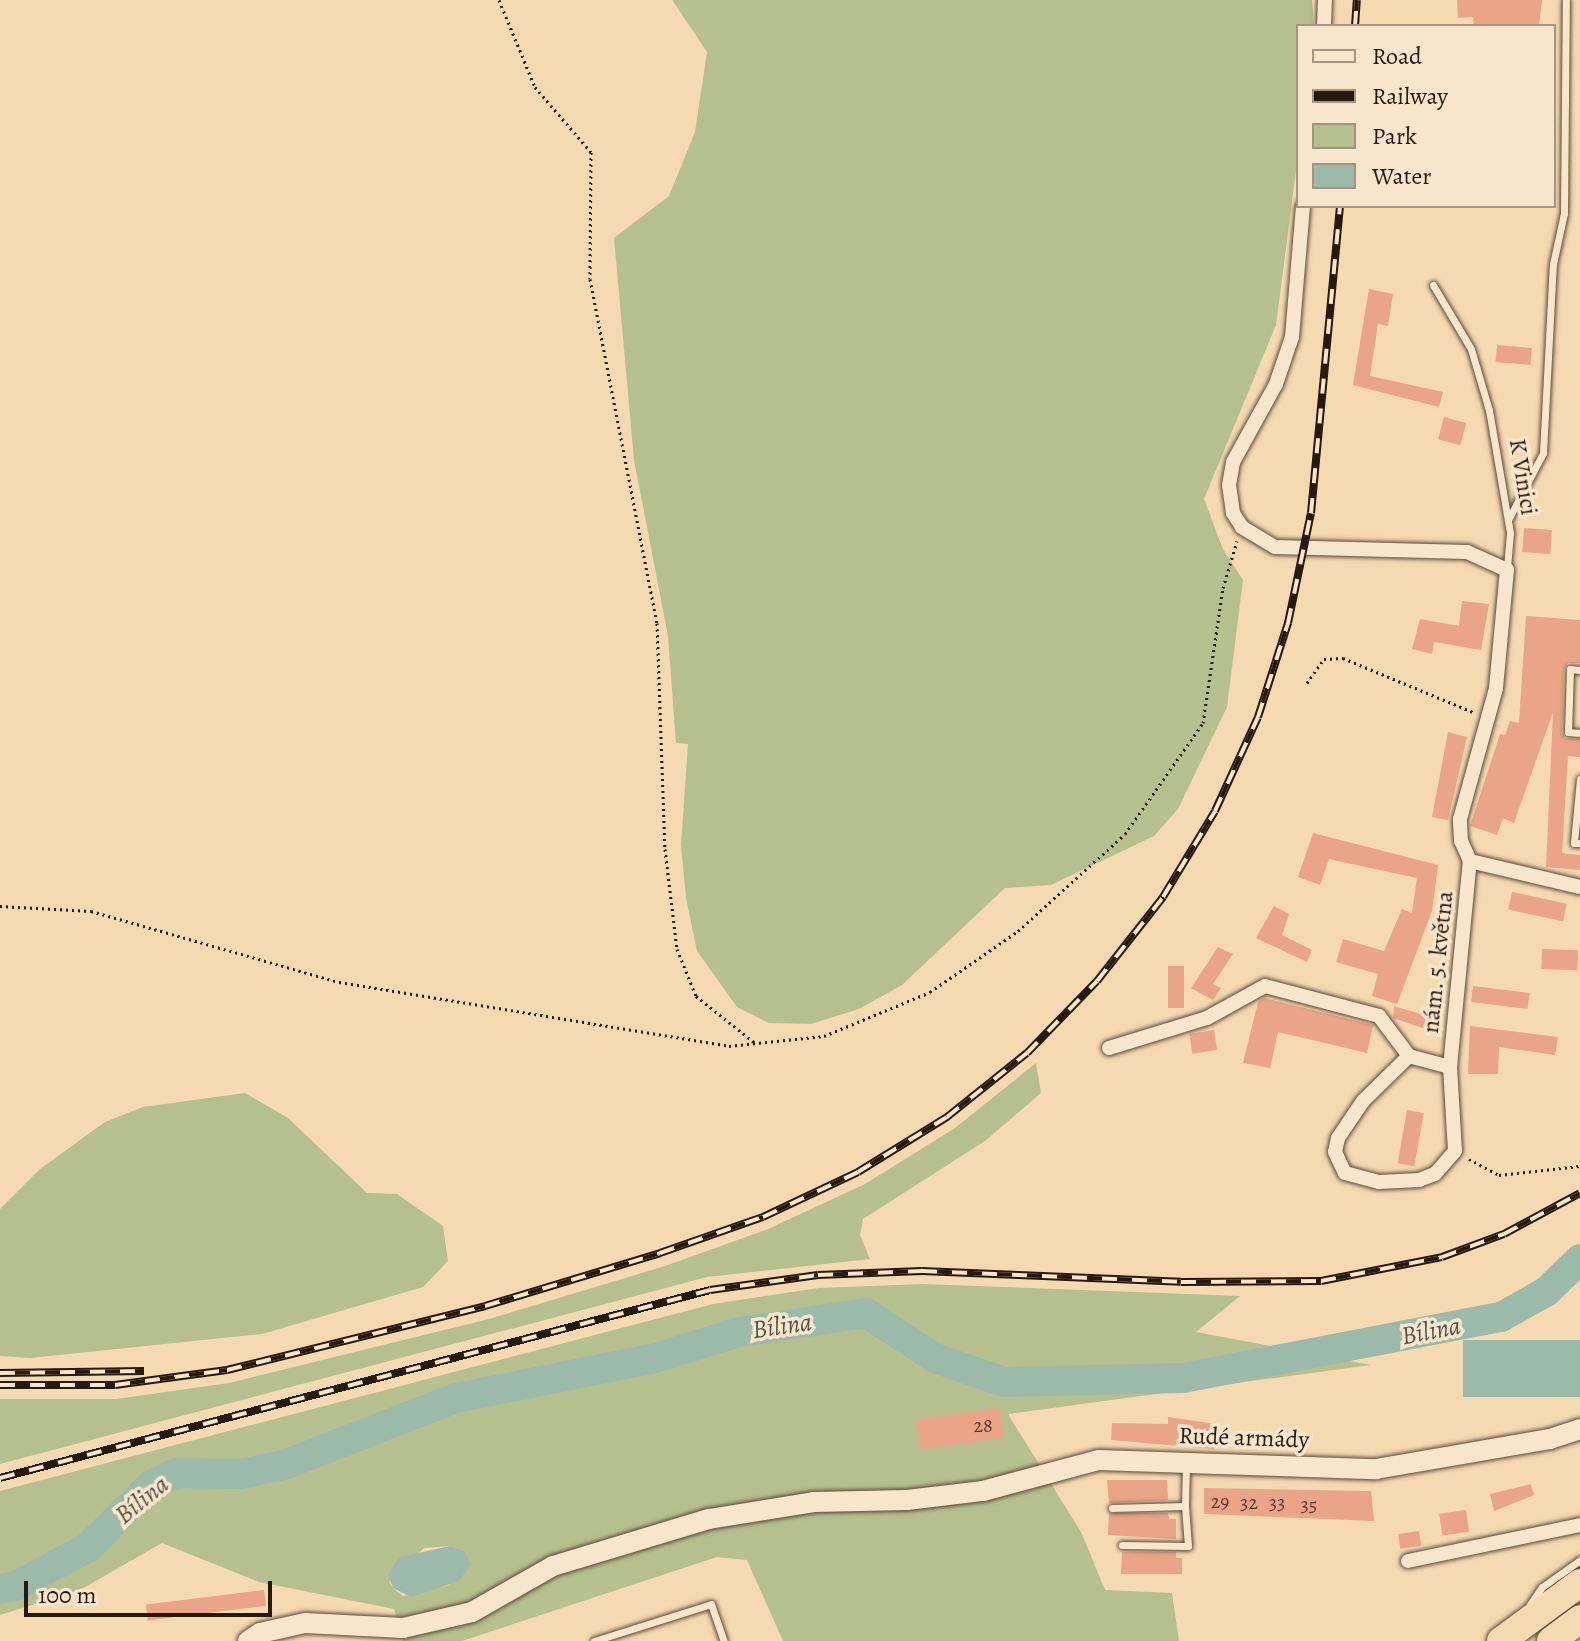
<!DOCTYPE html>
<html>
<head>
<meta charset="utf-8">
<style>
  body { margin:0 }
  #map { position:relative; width:1580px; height:1641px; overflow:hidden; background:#f4d9b1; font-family:Alegreya,serif }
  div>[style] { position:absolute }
  .green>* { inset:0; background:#b6c08f }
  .water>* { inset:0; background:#9cbaa9; transform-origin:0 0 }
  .river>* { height:30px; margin:-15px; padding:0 15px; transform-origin:15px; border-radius:15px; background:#9cbaa9 }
  .building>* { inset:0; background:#eaa589; transform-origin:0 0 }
  .path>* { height:3px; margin-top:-1.5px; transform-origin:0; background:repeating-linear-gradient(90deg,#261910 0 2px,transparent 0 6px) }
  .roads { filter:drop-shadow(0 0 2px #5a4938) drop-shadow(0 0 2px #5a4938) }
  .lane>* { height:7px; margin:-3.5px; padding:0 3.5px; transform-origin:3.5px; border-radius:3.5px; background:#f8e6cc }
  .street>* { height:14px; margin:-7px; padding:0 7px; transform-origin:7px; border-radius:7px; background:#f8e6cc }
  .secondary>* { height:20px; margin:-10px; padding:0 10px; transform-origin:10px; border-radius:10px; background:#f8e6cc }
  .highway>* { height:28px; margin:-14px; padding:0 14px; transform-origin:14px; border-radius:14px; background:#f4d9b1 }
  .rail>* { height:8px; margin-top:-4px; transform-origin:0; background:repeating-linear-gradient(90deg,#f8e6cc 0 15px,#261910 0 30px); box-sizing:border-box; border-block:2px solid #261910 }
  span { translate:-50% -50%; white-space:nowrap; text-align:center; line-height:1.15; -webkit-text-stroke:7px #f8e6cc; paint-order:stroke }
  .number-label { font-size:20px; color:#573c2e }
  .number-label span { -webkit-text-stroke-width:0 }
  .street-label { font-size:24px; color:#261910 }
  .water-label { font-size:26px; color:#4f5146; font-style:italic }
  .legend { position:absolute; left:1296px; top:24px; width:260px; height:184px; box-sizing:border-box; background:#f8e6cc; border:2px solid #a49481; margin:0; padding:10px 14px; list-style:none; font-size:24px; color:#261910 }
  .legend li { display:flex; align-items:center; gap:16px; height:40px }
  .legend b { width:40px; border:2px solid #a49481 }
  .scale { position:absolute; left:24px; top:1581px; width:248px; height:36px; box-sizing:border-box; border:4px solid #261910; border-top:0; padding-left:10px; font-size:24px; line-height:28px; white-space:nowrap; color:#261910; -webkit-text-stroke:6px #f8e6cc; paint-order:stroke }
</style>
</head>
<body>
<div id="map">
  <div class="green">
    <div style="clip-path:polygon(672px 0,1312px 0,1314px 26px,1298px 26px,1298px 155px,1276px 325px,1204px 499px,1223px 549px,1243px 580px,1227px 707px,1178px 809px,1154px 836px,1051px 885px,1005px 888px,902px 985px,859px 1009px,811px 1024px,769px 1023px,737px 1007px,697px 951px,686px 898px,681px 845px,688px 744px,676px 743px,668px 636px,634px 460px,614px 238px,669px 196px,695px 132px,707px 52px)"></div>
    <div style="clip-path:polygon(1036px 1063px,1041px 1093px,985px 1141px,863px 1219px,860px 1235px,870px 1259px,707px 1277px,0 1464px,0 1399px,116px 1399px,229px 1383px,489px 1319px,665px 1266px,768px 1229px,865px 1184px,955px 1128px)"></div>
    <div style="clip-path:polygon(245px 1093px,288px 1118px,367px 1193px,397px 1194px,443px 1226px,448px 1261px,423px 1287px,262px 1334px,30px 1358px,0 1356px,0 1209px,40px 1169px,105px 1122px,143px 1107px)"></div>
    <div style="clip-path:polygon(evenodd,922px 1284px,1240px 1296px,1196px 1332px,1371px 1365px,1008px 1414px,1081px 1532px,1105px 1590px,1172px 1593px,1179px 1641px,783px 1641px,747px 1560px,717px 1557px,462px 1641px,403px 1641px,394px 1609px,259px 1582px,162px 1543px,80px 1590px,0 1615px,0 1491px,713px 1304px,819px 1288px,922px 1284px,450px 1546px,464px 1550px,449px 1585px,403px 1596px,393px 1588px,389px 1582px,424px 1548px,450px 1546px)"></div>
  </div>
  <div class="water">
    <div style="left:1580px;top:1340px;width:57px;height:117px;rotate:90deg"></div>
    <div style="clip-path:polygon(450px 1546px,464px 1550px,471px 1564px,459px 1581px,411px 1597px,393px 1588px,388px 1575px,400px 1557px)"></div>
  </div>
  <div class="river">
    <div style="left:0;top:1589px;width:16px;rotate:-11deg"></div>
    <div style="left:16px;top:1586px;width:81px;rotate:-28.2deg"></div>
    <div style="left:87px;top:1548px;width:90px;rotate:-44.5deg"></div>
    <div style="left:151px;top:1485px;width:28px;rotate:-26deg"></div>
    <div style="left:176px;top:1473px;width:64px;rotate:0.9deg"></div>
    <div style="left:240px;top:1474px;width:45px;rotate:-11.6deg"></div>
    <div style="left:284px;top:1465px;width:185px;rotate:-21.3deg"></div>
    <div style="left:456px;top:1398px;width:200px;rotate:-11.3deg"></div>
    <div style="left:652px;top:1359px;width:91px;rotate:-17.2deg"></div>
    <div style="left:739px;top:1332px;width:128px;rotate:-8.5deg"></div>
    <div style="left:866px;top:1313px;width:82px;rotate:33.1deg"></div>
    <div style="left:935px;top:1358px;width:73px;rotate:19.2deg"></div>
    <div style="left:1004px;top:1382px;width:179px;rotate:-1.3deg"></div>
    <div style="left:1183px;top:1378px;width:324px;rotate:-10.9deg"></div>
    <div style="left:1501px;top:1317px;width:51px;rotate:-29.1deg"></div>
    <div style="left:1546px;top:1292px;width:47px;rotate:-44.1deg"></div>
  </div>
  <div class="building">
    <div style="clip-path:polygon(1457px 0,1542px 0,1539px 26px,1474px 26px,1473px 17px,1458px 18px)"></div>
    <div style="clip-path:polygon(1369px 289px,1393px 294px,1388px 326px,1378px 324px,1370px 376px,1443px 392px,1439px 407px,1353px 385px)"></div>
    <div style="left:1497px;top:345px;width:35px;height:17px;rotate:5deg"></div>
    <div style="left:1444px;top:417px;width:23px;height:23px;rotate:15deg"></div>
    <div style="left:1524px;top:528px;width:28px;height:24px;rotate:4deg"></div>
    <div style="clip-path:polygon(1462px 601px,1489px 604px,1481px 650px,1434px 642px,1432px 654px,1412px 649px,1420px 619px,1459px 626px)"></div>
    <div style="clip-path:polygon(1526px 616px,1580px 620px,1580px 663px,1568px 663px,1564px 669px,1562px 732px,1565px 738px,1580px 739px,1580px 757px,1568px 756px,1562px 853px,1580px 855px,1580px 870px,1546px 867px,1553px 712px,1514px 823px,1503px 818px,1497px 835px,1470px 826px,1500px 734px,1505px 735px,1510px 721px,1519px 723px)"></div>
    <div style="clip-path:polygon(1448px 732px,1467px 737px,1448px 820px,1432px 817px)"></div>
    <div style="clip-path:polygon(1313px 833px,1438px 865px,1432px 911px,1397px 1004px,1372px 996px,1378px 974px,1336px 962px,1343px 939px,1384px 951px,1402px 909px,1412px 913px,1417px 878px,1329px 859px,1320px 885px,1298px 877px)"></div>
    <div style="left:1512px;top:892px;width:56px;height:18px;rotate:12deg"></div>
    <div style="clip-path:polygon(1274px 906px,1289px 914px,1282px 935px,1312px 950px,1307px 962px,1256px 938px)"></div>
    <div style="clip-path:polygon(1218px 947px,1233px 954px,1213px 984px,1221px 988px,1213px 1000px,1191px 988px)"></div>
    <div style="left:1542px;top:949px;width:36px;height:20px;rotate:2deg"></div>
    <div style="left:1168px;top:966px;width:16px;height:42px"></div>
    <div style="left:1473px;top:986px;width:57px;height:16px;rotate:7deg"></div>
    <div style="clip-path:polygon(1264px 998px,1373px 1025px,1367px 1053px,1278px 1032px,1270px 1068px,1243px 1063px,1258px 1002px)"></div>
    <div style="clip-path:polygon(1394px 1006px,1430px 1017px,1426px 1029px,1393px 1018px)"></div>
    <div style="clip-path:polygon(1470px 1026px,1558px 1037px,1555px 1055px,1499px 1047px,1498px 1074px,1468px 1074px)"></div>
    <div style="left:1214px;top:1030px;width:20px;height:25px;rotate:81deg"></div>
    <div style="left:1407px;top:1110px;width:17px;height:54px;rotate:10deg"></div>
    <div style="left:1000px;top:1408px;width:30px;height:85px;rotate:82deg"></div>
    <div style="clip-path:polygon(1168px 1417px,1216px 1424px,1214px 1449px,1111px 1440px,1112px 1423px,1168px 1424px)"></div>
    <div style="clip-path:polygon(1107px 1480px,1167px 1480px,1168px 1500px,1109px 1503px)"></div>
    <div style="clip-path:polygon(1531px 1484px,1534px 1495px,1494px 1511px,1490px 1494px)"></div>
    <div style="clip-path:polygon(1204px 1488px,1371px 1491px,1374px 1521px,1204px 1514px)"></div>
    <div style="left:1466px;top:1510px;width:22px;height:27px;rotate:82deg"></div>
    <div style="clip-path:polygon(1109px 1513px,1168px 1513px,1169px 1519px,1176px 1519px,1176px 1539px,1108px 1535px)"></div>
    <div style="left:1419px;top:1531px;width:15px;height:21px;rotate:82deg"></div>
    <div style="clip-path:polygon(1122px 1552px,1176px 1552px,1176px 1558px,1182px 1558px,1182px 1574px,1121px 1574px)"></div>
    <div style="left:264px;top:1590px;width:16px;height:119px;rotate:83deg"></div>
  </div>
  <div class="path">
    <div style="left:499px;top:0;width:94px;rotate:67.5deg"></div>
    <div style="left:535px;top:87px;width:86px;rotate:49.3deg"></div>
    <div style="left:591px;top:152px;width:127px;rotate:90.5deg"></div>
    <div style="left:590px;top:279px;width:350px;rotate:79deg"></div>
    <div style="left:657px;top:623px;width:226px;rotate:88deg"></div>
    <div style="left:665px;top:849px;width:101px;rotate:83.2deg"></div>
    <div style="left:677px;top:949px;width:51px;rotate:68deg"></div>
    <div style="left:696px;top:996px;width:75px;rotate:38.5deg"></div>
    <div style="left:1307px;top:683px;width:29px;rotate:-55deg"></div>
    <div style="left:1324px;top:659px;width:19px;rotate:-3deg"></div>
    <div style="left:1343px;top:658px;width:143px;rotate:22.6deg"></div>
    <div style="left:0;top:906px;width:91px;rotate:3.1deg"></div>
    <div style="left:91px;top:911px;width:258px;rotate:16deg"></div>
    <div style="left:339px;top:982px;width:395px;rotate:9.3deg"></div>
    <div style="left:729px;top:1046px;width:96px;rotate:-6deg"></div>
    <div style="left:824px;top:1036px;width:115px;rotate:-22.5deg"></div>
    <div style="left:930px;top:992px;width:107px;rotate:-34.7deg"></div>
    <div style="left:1018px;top:931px;width:144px;rotate:-42.2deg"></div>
    <div style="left:1125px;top:834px;width:136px;rotate:-54.9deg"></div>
    <div style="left:1203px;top:723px;width:136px;rotate:-81.6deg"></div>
    <div style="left:1223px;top:588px;width:49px;rotate:-73.4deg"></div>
    <div style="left:1469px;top:1159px;width:34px;rotate:28deg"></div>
    <div style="left:1499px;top:1175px;width:81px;rotate:-6.3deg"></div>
  </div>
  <div class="roads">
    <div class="lane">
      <div style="left:1433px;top:285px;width:74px;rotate:59.3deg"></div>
      <div style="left:1471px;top:349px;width:64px;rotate:73.6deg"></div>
      <div style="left:1489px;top:410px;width:125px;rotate:80.3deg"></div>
      <div style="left:1510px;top:533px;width:37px;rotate:95deg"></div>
      <div style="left:1508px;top:520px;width:76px;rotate:-62.4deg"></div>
      <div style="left:1543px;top:453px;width:189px;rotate:-87deg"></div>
      <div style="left:1553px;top:264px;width:52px;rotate:-77.8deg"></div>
      <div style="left:1564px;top:213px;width:213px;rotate:-89.5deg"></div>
      <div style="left:1580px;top:670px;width:10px;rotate:-174deg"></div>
      <div style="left:1570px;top:669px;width:63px;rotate:91.8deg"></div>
      <div style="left:1568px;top:732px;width:12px;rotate:5deg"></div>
      <div style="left:1580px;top:779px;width:64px;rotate:95.4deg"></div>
      <div style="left:1574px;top:843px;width:6px"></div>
      <div style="left:1112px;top:1508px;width:73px;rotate:-1.6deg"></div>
      <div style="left:1185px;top:1506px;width:42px;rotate:-88.6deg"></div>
      <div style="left:1122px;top:1545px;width:66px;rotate:0.9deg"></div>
      <div style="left:1188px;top:1546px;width:40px;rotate:-94.3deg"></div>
      <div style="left:1529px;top:1606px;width:23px;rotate:-56deg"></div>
      <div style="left:1542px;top:1587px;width:47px;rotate:-35.4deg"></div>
      <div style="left:594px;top:1641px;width:123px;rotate:-17.5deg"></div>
      <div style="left:711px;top:1604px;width:39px;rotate:71deg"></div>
    </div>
    <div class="street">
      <div style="left:1324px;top:26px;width:26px;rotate:-88deg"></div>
      <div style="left:1470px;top:861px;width:113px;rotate:13.3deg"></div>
      <div style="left:1109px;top:1048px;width:102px;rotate:-17deg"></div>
      <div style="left:1207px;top:1018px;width:66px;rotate:-28.9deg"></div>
      <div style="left:1265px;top:986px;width:118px;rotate:14.7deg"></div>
      <div style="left:1379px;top:1016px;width:50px;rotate:53.1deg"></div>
      <div style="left:1409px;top:1056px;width:64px;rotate:135.6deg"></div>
      <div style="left:1363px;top:1101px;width:45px;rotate:124deg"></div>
      <div style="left:1338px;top:1138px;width:14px;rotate:102deg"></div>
      <div style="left:1335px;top:1152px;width:23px;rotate:65deg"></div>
      <div style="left:1345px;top:1173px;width:35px;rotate:15deg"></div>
      <div style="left:1379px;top:1182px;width:40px;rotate:-2.9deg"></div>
      <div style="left:1419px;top:1180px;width:17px;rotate:-21deg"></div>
      <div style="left:1435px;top:1174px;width:30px;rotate:-49deg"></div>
      <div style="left:1455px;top:1151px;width:84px;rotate:-93.4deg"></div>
      <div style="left:1450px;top:1067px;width:207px;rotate:-84.5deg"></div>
      <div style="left:1470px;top:861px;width:22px;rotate:-114deg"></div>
      <div style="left:1461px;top:841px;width:22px;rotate:-93deg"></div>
      <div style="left:1460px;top:819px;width:136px;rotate:-74.6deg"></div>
      <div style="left:1496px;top:688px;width:119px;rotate:-84.7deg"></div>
      <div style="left:1507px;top:570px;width:44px;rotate:-155.8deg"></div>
      <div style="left:1467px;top:552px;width:192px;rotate:-178.5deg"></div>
      <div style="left:1275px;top:547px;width:39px;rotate:-149deg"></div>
      <div style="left:1242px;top:527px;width:17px;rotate:-123deg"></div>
      <div style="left:1233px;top:513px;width:28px;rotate:-98deg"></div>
      <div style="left:1229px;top:485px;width:23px;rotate:-80deg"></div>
      <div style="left:1233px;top:462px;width:89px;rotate:-61.1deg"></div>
      <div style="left:1276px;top:384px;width:50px;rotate:-71.2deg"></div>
      <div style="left:1292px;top:337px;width:131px;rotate:-85.2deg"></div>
      <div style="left:1409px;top:1056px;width:42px;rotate:15deg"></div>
      <div style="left:1408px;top:1561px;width:176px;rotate:-11.8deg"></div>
    </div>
    <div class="secondary">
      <div style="left:248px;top:1641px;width:14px;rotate:-34deg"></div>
      <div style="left:260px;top:1633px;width:46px;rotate:-12.5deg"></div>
      <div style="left:305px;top:1623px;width:98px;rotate:2.9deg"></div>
      <div style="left:403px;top:1628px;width:71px;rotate:-13.1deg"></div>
      <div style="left:472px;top:1612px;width:93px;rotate:-29.6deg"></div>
      <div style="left:553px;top:1566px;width:163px;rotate:-16.8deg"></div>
      <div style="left:709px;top:1519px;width:106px;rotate:-9.2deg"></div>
      <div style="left:814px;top:1502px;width:93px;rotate:-1.2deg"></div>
      <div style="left:907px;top:1500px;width:77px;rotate:-6.8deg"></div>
      <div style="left:983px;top:1491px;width:120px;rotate:-15deg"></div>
      <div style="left:1099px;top:1460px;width:277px;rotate:1.9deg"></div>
      <div style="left:1376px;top:1469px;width:177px;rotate:-9.8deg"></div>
      <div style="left:1550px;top:1439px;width:32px;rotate:-18deg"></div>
    </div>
    <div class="highway">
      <div style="left:1501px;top:1641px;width:98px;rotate:-36.3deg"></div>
      <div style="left:1551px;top:1641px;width:36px;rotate:-37deg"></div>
    </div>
  </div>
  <div class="rail">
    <div style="left:1355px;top:26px;width:26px;rotate:-86deg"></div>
    <div style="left:0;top:1373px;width:144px;rotate:-0.8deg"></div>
    <div style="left:0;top:1385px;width:115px"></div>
    <div style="left:115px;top:1385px;width:113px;rotate:-7.6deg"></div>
    <div style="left:227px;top:1370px;width:266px;rotate:-13.9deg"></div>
    <div style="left:485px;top:1306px;width:183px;rotate:-16.8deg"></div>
    <div style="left:660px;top:1253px;width:109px;rotate:-19.3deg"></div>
    <div style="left:763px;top:1217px;width:105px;rotate:-25.3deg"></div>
    <div style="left:858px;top:1172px;width:105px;rotate:-31.7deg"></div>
    <div style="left:947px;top:1117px;width:102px;rotate:-38.7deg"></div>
    <div style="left:1027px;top:1053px;width:100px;rotate:-45.8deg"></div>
    <div style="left:1097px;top:981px;width:107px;rotate:-51.8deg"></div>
    <div style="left:1163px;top:897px;width:100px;rotate:-58.8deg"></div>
    <div style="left:1215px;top:811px;width:103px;rotate:-65.4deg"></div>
    <div style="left:1258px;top:717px;width:99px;rotate:-72.3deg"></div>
    <div style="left:1288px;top:623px;width:112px;rotate:-78.2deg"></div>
    <div style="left:1311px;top:513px;width:308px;rotate:-84.6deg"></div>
    <div style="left:0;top:1478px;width:734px;rotate:-14.83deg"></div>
    <div style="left:710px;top:1290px;width:109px;rotate:-7.9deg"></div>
    <div style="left:818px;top:1275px;width:104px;rotate:-2.2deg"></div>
    <div style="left:922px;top:1271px;width:259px;rotate:2.4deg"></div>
    <div style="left:1181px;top:1282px;width:140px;rotate:-0.4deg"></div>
    <div style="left:1321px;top:1281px;width:123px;rotate:-11.2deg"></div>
    <div style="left:1442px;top:1257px;width:66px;rotate:-20.4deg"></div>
    <div style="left:1504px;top:1234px;width:86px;rotate:-28.3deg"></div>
  </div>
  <div class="number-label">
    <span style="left:983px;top:1425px">28</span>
    <span style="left:1220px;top:1501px">29</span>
    <span style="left:1249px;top:1502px">32</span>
    <span style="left:1277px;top:1502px">33</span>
    <span style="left:1309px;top:1504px">35</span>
  </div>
  <div class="street-label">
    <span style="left:1523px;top:477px;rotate:81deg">K Vinici</span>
    <span style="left:1438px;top:962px;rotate:-84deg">nám. 5. května</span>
    <span style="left:1244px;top:1438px;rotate:2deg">Rudé armády</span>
  </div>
  <div class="water-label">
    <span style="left:782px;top:1326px;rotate:-8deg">Bílina</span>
    <span style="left:1431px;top:1331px;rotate:-11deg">Bílina</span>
    <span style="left:142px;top:1500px;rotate:-39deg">Bílina</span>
  </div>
  <ul class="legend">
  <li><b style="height:10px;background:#f8e6cc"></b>Road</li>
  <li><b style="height:10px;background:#261910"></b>Railway</li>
  <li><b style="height:22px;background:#b6c08f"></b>Park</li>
  <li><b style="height:22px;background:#9cbaa9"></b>Water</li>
  </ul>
  <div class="scale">100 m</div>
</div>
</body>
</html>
